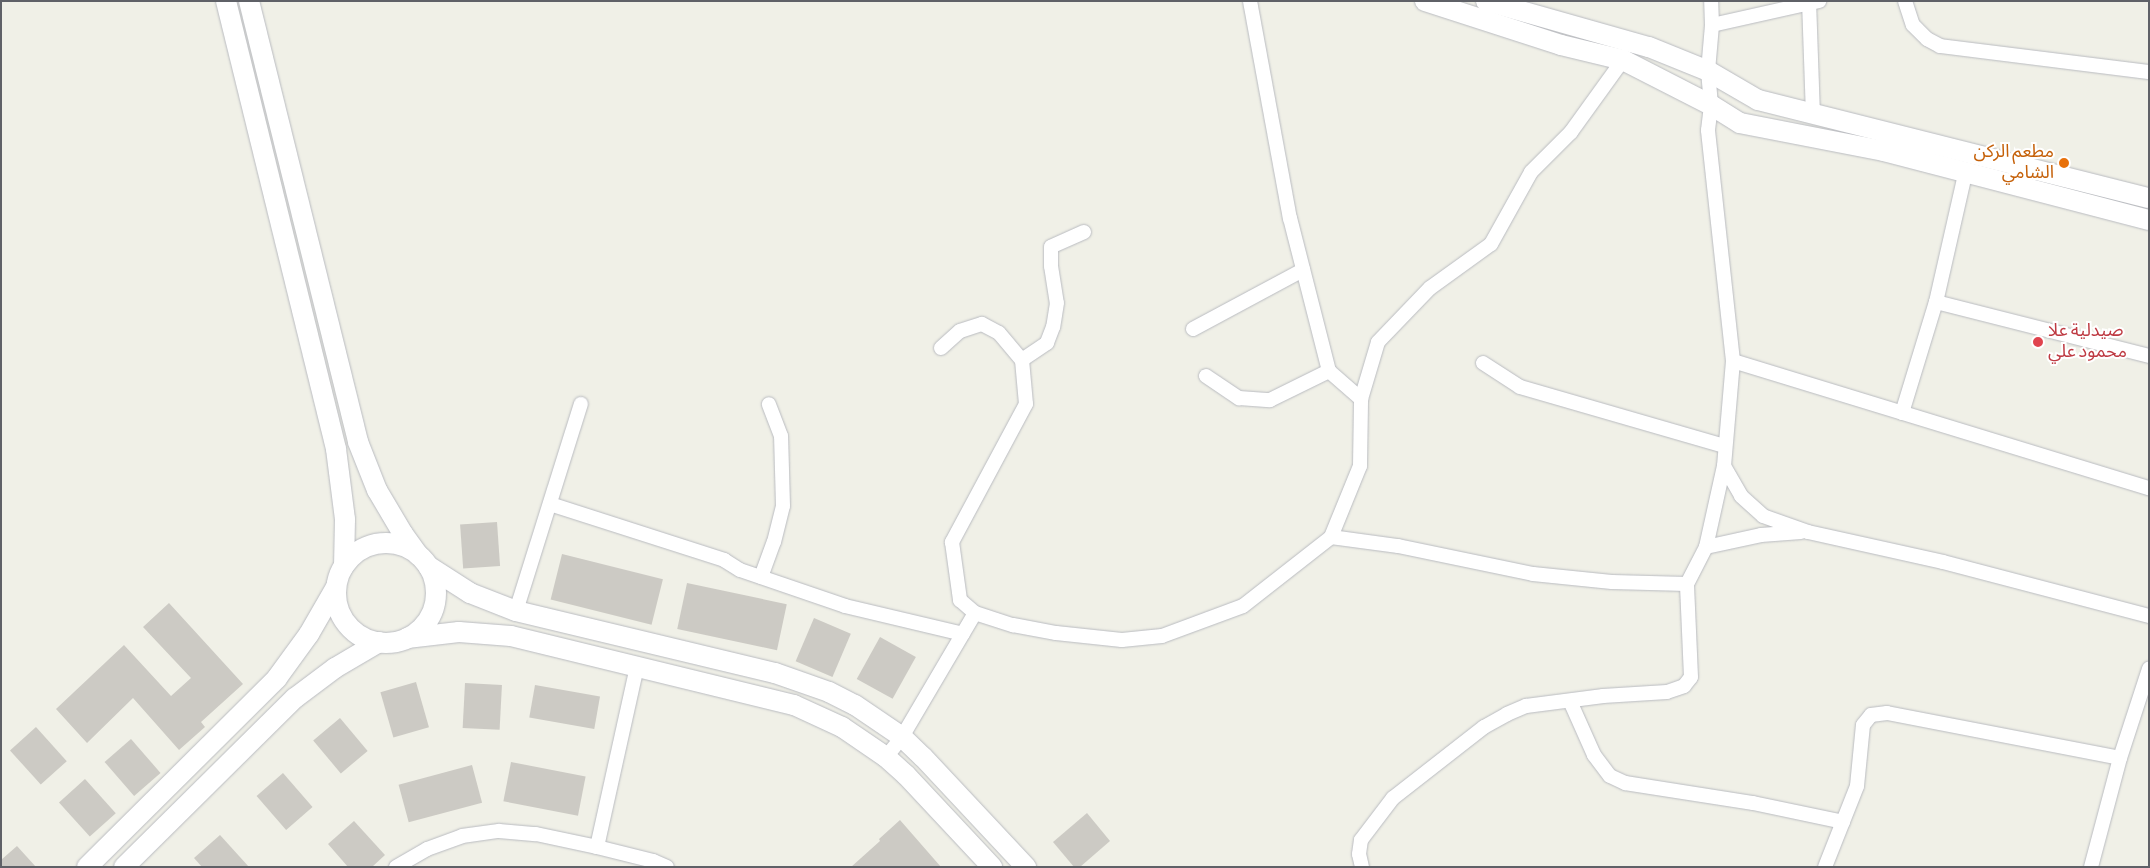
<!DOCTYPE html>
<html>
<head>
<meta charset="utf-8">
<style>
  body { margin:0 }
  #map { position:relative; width:2150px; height:868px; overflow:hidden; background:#f0f0e7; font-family:"Sofia Sans Condensed","Noto Sans Arabic",sans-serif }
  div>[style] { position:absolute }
  .building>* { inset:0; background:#cccac4; transform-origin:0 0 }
  .roads { filter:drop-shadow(0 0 1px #b9bbc0) drop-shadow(0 0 1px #b9bbc0) }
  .street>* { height:14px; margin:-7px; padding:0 7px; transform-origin:7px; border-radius:7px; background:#fff }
  .secondary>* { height:20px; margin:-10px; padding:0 10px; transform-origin:10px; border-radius:10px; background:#fff }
  .secondary>.ring { margin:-10px; padding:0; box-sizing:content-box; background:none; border:20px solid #fff; border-radius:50% }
  .dots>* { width:14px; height:14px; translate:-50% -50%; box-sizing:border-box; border:2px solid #fff; border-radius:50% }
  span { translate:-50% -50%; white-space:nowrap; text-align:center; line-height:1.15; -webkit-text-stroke:4px #fff; paint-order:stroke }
  .food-label { font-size:18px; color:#c56008 }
  .right { translate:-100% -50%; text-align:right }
  .health-label { font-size:18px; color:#be3a42 }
  .left { translate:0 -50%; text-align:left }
  .frame { position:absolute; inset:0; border:2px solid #5f6167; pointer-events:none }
</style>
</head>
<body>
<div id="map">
  <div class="building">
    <div style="left:497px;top:522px;width:44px;height:37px;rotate:86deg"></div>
    <div style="left:562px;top:554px;width:104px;height:47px;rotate:14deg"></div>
    <div style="left:687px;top:583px;width:102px;height:47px;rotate:12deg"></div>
    <div style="clip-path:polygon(169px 603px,243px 684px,201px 722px,205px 727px,179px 750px,133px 698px,87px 743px,56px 709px,124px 645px,171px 696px,191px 678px,143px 627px)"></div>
    <div style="left:814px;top:618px;width:40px;height:47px;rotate:23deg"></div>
    <div style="left:880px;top:637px;width:41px;height:48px;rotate:29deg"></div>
    <div style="left:416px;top:682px;width:47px;height:37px;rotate:74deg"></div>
    <div style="left:465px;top:683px;width:37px;height:45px;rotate:3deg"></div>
    <div style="left:535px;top:685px;width:66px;height:33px;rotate:10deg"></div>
    <div style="left:340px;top:718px;width:43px;height:35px;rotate:50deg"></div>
    <div style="left:36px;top:727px;width:46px;height:35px;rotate:48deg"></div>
    <div style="left:131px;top:739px;width:45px;height:35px;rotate:49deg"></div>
    <div style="left:511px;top:762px;width:76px;height:40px;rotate:11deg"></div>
    <div style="left:472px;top:765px;width:39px;height:76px;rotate:75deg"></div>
    <div style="left:283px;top:773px;width:45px;height:35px;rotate:49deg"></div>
    <div style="left:85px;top:779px;width:46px;height:35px;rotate:48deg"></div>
    <div style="clip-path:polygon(1087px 813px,1110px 841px,1080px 867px,1074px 867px,1053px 842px)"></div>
    <div style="clip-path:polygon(900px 820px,941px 867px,851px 867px,880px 841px,879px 839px)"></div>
    <div style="clip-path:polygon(354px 821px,385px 855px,372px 867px,348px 867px,328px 844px)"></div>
    <div style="clip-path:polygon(220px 835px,249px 867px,202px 867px,194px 858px)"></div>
    <div style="clip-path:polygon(17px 846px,36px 867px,1px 867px,1px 860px)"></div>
  </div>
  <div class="roads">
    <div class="street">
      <div style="left:1250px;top:1px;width:221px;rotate:79.6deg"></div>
      <div style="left:1290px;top:218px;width:158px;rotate:75.7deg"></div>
      <div style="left:1329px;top:371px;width:43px;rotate:41.2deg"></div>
      <div style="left:1809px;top:1px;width:114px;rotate:88deg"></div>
      <div style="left:1905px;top:1px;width:25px;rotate:72deg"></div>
      <div style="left:1913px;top:25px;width:20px;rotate:45deg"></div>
      <div style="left:1927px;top:39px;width:15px;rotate:28deg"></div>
      <div style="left:1940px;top:46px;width:211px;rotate:7.1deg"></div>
      <div style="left:1712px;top:25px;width:110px;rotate:-12.6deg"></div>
      <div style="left:1084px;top:232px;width:36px;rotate:156deg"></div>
      <div style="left:1051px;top:247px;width:19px;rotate:90deg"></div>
      <div style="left:1051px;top:266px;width:37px;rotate:81deg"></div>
      <div style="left:1057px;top:303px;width:24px;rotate:99deg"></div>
      <div style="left:1053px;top:327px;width:17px;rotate:111deg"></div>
      <div style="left:1047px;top:343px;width:30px;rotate:146deg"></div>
      <div style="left:1022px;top:360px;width:44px;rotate:84.8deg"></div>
      <div style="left:1026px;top:404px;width:157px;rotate:118.2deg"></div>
      <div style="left:952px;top:542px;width:59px;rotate:82.1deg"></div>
      <div style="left:960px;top:600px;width:20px;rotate:41deg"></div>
      <div style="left:975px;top:613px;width:40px;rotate:18deg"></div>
      <div style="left:1013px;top:625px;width:44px;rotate:10.5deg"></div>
      <div style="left:1056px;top:633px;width:66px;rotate:6.1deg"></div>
      <div style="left:1122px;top:640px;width:40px;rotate:-5.7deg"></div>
      <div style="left:1162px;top:636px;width:86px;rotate:-20.3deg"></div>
      <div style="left:1243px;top:606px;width:112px;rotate:-38.1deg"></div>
      <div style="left:1331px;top:537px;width:77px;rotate:-67.8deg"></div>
      <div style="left:1360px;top:466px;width:67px;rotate:-89.1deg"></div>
      <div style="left:1361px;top:399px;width:59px;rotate:-73.4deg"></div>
      <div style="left:1378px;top:342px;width:75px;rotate:-46.1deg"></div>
      <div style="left:1430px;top:288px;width:75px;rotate:-35.8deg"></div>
      <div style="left:1491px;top:244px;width:82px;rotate:-60.9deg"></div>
      <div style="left:1531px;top:172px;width:57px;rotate:-45deg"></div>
      <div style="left:1571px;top:132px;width:89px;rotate:-54.2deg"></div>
      <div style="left:1936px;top:302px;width:220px;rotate:14.2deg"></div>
      <div style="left:1193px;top:329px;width:125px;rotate:-28.2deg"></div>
      <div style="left:941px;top:348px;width:25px;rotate:-42deg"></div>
      <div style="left:960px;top:331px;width:23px;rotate:-18deg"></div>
      <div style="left:982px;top:324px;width:19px;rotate:28deg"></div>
      <div style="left:999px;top:333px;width:35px;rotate:50deg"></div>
      <div style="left:1733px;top:361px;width:435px;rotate:17deg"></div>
      <div style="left:1483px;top:363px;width:44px;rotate:33deg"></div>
      <div style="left:1520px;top:387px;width:212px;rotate:16.1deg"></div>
      <div style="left:1206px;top:376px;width:40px;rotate:34deg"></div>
      <div style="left:1239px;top:398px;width:31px;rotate:4deg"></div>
      <div style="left:1270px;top:400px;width:66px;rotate:-26.2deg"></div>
      <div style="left:1902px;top:413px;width:116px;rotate:-73deg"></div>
      <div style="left:1936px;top:302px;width:131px;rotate:-77.2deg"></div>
      <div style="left:1724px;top:466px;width:34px;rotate:60deg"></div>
      <div style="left:1741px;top:496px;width:30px;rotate:42deg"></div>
      <div style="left:1763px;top:516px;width:48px;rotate:19.6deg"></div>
      <div style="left:1808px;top:532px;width:138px;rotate:12.5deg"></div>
      <div style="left:1943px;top:562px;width:213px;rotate:14.7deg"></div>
      <div style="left:550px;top:504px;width:183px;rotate:17.8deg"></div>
      <div style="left:724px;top:560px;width:19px;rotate:32deg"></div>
      <div style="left:740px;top:570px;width:111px;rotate:18.9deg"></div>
      <div style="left:845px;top:606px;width:121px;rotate:13.3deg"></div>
      <div style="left:1331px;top:537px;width:68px;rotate:7.7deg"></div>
      <div style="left:1398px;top:546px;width:138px;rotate:11.7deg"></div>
      <div style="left:1533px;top:574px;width:79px;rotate:5.8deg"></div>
      <div style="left:1612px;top:582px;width:75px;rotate:1.5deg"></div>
      <div style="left:1706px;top:547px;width:56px;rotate:-12.3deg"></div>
      <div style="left:1761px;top:535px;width:40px;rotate:-4.3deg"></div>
      <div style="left:761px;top:577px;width:37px;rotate:-70deg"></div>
      <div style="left:774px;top:542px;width:37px;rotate:-76deg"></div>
      <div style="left:783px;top:506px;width:70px;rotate:-91.6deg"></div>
      <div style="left:781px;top:436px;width:34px;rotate:-111deg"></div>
      <div style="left:516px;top:611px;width:217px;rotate:-72.6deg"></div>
      <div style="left:1570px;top:701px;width:59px;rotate:66deg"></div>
      <div style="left:1594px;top:755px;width:26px;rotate:53deg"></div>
      <div style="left:1610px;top:776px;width:17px;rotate:25deg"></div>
      <div style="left:1625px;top:783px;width:130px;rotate:8.9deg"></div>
      <div style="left:1753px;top:803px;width:92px;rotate:11.9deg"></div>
      <div style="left:886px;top:757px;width:26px;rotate:-51deg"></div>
      <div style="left:902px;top:737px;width:144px;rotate:-59.5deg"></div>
      <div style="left:597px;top:847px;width:185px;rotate:-77.5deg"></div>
      <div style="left:396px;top:867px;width:36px;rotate:-30deg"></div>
      <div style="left:427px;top:849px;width:37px;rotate:-20deg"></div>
      <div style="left:462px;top:836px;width:37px;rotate:-8deg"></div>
      <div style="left:499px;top:831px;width:37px;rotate:5deg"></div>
      <div style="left:536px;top:834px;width:62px;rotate:12deg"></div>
      <div style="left:597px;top:847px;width:58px;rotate:14deg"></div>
      <div style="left:653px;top:861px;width:15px;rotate:23deg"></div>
      <div style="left:1362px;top:867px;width:13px;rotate:-103deg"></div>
      <div style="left:1359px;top:854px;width:14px;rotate:-82deg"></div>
      <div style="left:1361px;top:840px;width:53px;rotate:-52.7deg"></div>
      <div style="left:1393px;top:798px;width:115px;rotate:-38deg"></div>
      <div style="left:1484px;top:727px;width:26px;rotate:-29deg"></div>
      <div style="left:1507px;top:714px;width:21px;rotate:-23deg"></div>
      <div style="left:1526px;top:706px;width:78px;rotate:-7.4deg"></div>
      <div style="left:1603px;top:696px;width:64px;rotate:-3.6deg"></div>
      <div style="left:1667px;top:692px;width:18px;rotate:-19deg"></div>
      <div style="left:1684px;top:686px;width:11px;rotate:-52deg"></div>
      <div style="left:1691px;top:677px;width:93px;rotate:-92.5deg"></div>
      <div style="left:1687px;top:584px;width:42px;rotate:-62.8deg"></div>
      <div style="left:1706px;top:547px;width:83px;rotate:-77.5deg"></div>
      <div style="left:1724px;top:466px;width:105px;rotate:-85.1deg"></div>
      <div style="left:1733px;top:361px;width:232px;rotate:-96.2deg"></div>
      <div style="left:1708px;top:130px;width:25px;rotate:-83deg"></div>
      <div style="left:1711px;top:105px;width:34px;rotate:-95deg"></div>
      <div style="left:1708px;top:71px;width:46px;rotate:-85deg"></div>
      <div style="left:1712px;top:25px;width:24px;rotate:-92deg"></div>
      <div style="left:1825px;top:867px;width:87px;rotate:-68.4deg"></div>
      <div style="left:1857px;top:786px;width:61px;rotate:-84.4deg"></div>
      <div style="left:1863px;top:725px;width:13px;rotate:-51deg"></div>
      <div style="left:1871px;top:715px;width:16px;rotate:-7deg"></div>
      <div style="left:1887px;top:713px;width:237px;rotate:10.9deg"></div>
      <div style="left:2120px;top:758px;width:94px;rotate:-72deg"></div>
      <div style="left:2091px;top:867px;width:113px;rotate:-75.1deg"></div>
    </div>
    <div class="secondary">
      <div style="left:226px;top:1px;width:461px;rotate:76.2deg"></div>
      <div style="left:336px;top:449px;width:71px;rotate:82.7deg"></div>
      <div style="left:345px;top:519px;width:47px;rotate:91.2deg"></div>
      <div style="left:249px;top:1px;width:454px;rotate:76.1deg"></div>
      <div style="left:358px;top:442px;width:52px;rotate:68.4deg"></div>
      <div style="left:377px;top:490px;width:51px;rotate:59.4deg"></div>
      <div style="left:403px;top:534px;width:26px;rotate:54deg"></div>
      <div style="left:1425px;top:1px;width:143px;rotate:17.9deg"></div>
      <div style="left:1561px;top:45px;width:64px;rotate:13.6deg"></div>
      <div style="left:1623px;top:60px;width:99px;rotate:27.1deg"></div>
      <div style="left:1711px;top:105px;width:34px;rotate:32deg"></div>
      <div style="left:1740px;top:123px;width:147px;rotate:11deg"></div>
      <div style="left:1884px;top:151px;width:274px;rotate:14.6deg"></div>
      <div style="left:1486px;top:1px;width:169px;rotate:15.8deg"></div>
      <div style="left:1649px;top:47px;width:64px;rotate:22.1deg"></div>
      <div style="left:1708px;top:71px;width:58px;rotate:30.1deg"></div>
      <div style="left:1758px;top:100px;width:403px;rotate:14.1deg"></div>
      <div class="ring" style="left:336px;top:543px;width:80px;height:80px"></div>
      <div style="left:428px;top:566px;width:50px;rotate:32.7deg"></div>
      <div style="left:470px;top:593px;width:49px;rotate:21.4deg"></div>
      <div style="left:516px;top:611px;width:266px;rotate:13.5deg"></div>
      <div style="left:775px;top:673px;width:57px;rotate:19.4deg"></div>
      <div style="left:829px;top:692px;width:29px;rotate:27deg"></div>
      <div style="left:855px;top:705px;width:57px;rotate:34.2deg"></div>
      <div style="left:902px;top:737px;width:29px;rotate:44deg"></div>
      <div style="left:923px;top:757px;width:151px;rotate:46.9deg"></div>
      <div style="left:407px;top:638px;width:52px;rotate:-6.6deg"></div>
      <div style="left:459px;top:632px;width:52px;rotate:4.4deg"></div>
      <div style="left:511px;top:636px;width:291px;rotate:13.7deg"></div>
      <div style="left:794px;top:705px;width:53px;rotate:24.6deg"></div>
      <div style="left:842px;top:727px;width:53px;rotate:34.3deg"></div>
      <div style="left:886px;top:757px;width:27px;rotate:42deg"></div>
      <div style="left:906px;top:775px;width:126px;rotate:46.9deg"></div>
      <div style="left:87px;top:867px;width:268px;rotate:-44.8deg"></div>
      <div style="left:277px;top:678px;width:54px;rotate:-54deg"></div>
      <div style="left:309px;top:634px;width:54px;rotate:-60.1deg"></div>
      <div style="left:124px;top:867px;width:240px;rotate:-44.7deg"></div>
      <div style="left:295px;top:698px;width:50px;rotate:-36.9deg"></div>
      <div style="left:335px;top:668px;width:51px;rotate:-30.6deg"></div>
    </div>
  </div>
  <div class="dots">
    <div style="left:2064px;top:163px;background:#e8710a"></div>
    <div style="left:2038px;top:342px;background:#e0444e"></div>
  </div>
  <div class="food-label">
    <span class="right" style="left:2054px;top:163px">مطعم الركن<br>الشامي</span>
  </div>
  <div class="health-label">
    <span class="left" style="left:2048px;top:342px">صيدلية علا<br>محمود علي</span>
  </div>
  <div class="frame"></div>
</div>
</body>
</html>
